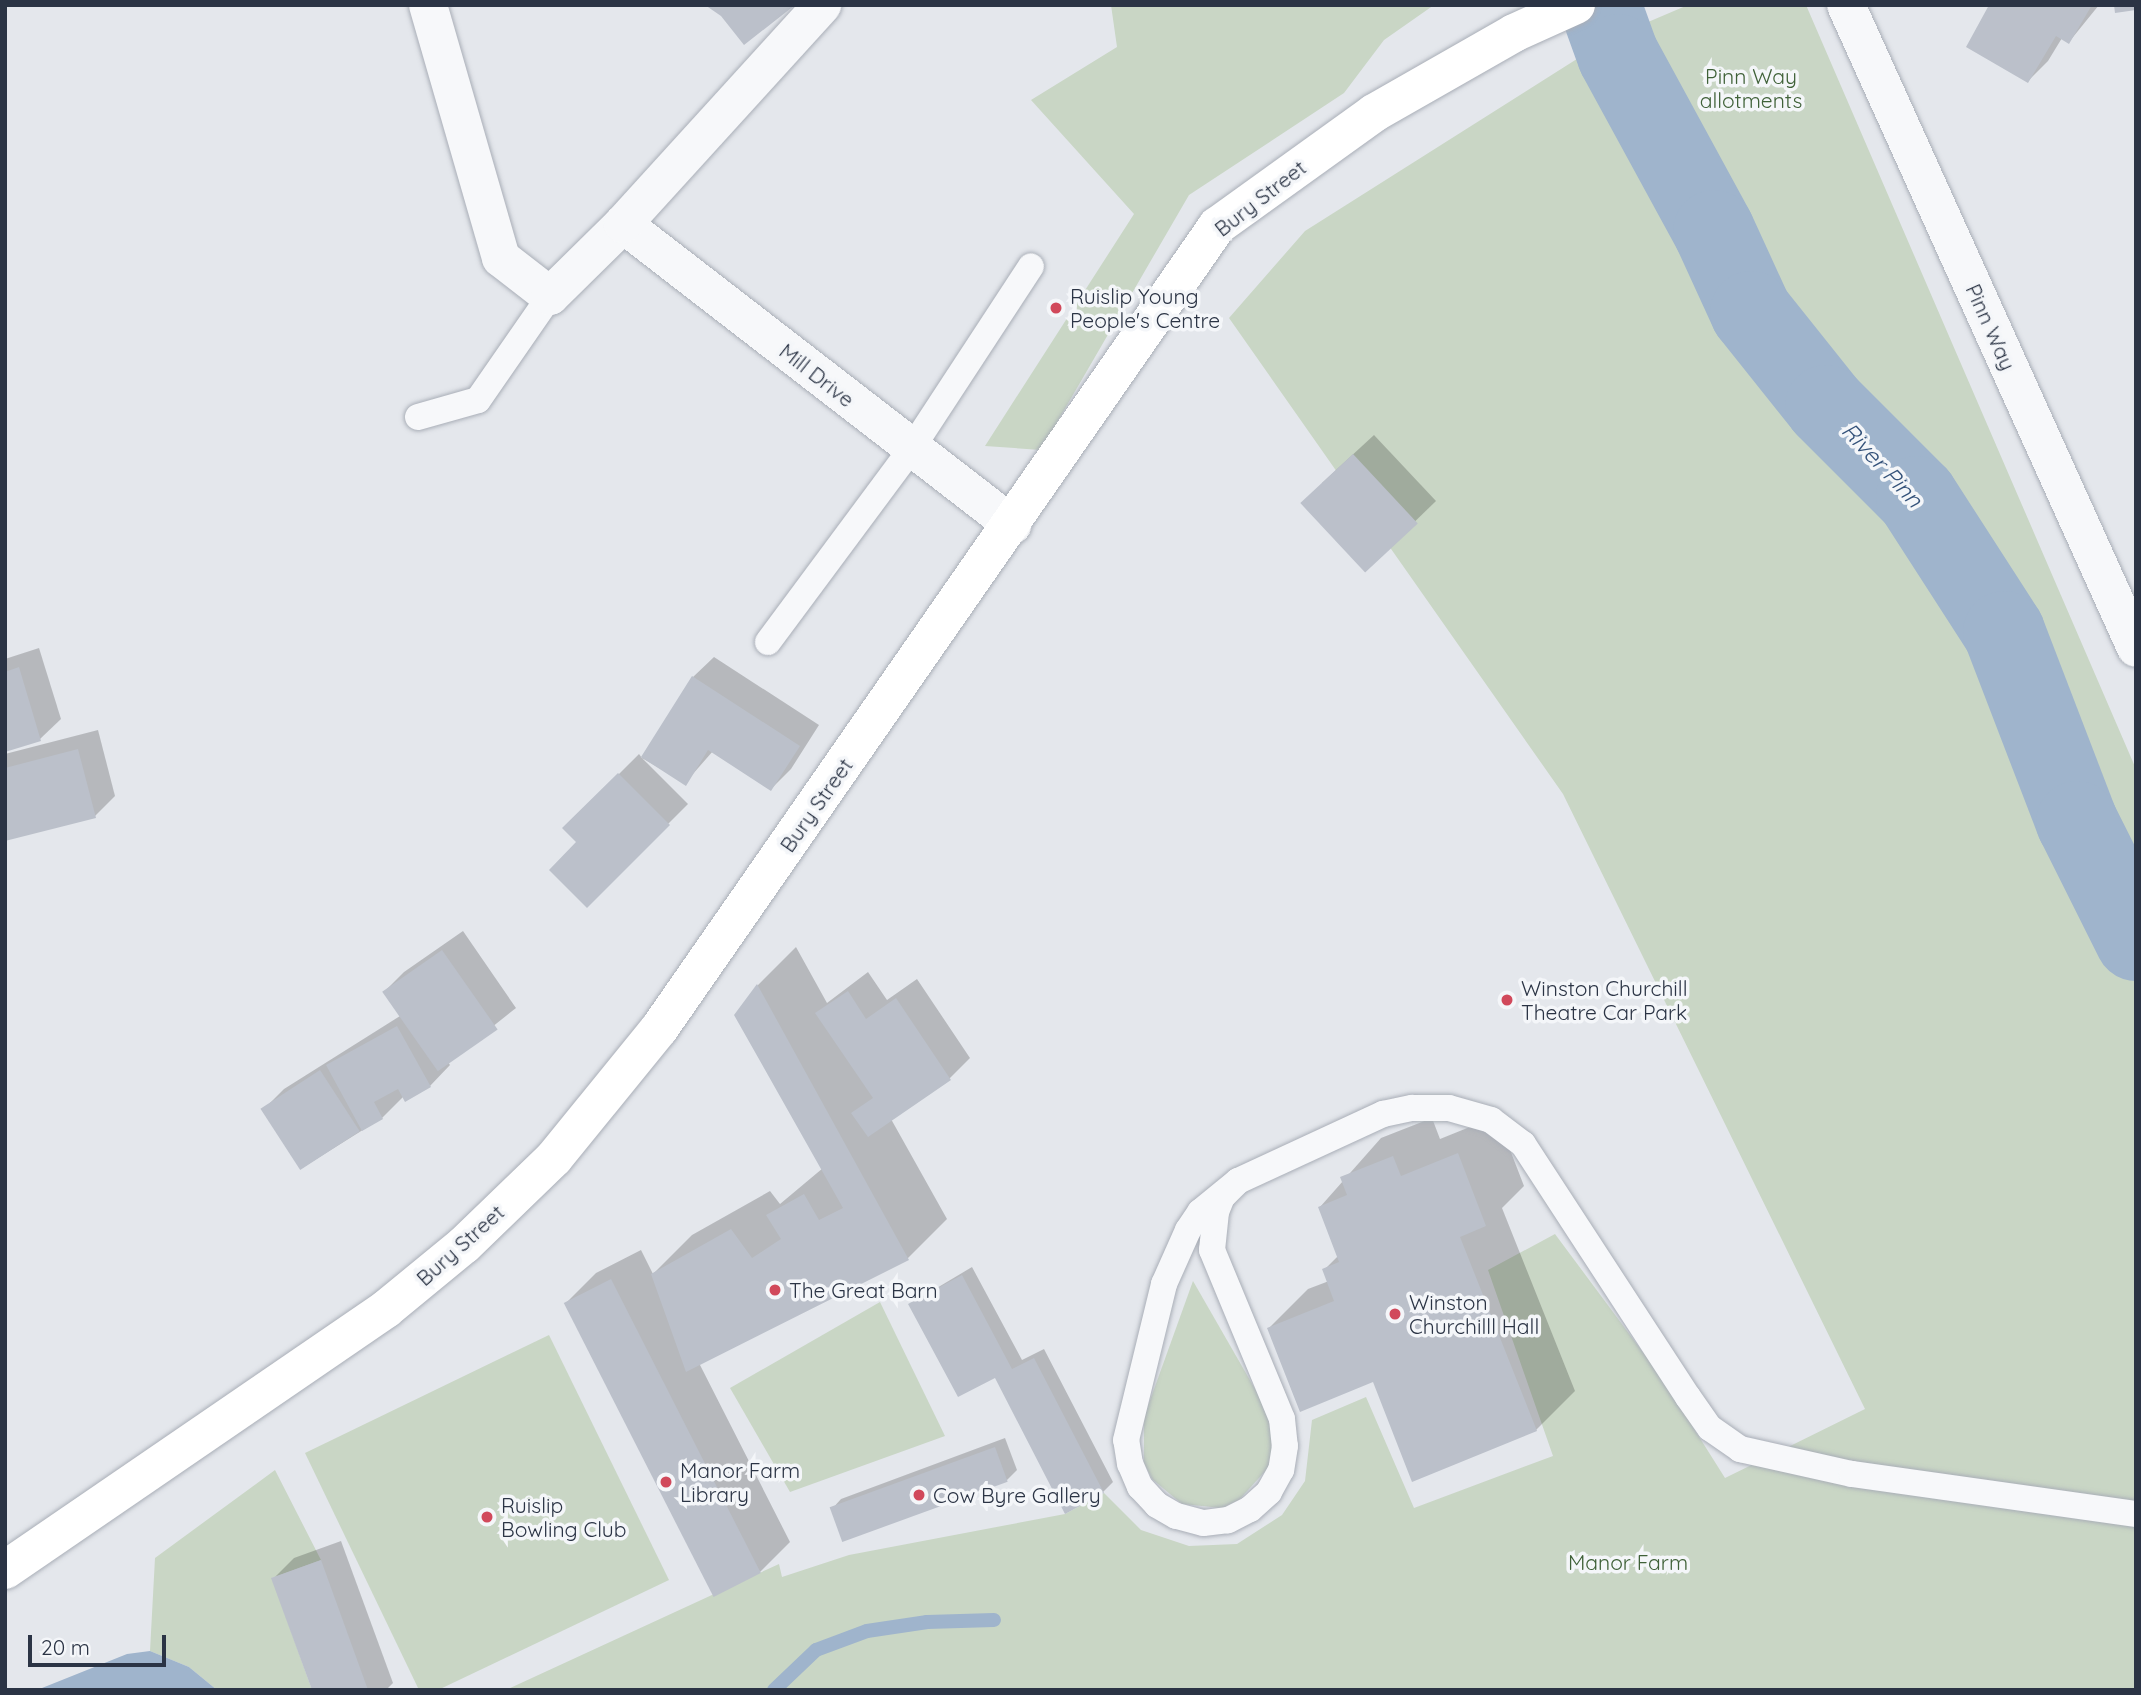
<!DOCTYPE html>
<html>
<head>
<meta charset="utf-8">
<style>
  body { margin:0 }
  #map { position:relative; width:2141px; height:1695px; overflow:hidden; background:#e4e7ec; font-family:Quicksand,sans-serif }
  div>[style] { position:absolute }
  .green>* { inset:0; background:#c9d6c5 }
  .water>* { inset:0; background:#9fb4cc }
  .shadow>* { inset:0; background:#0003 }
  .stream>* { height:14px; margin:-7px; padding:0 7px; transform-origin:7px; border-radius:7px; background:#9fb4cc }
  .river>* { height:82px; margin:-41px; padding:0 41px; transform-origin:41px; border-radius:41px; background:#9fb4cc }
  .building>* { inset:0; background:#bbc0ca; transform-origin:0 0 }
  .roads { filter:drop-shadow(0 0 2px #a9aeb7) drop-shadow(0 0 2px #a9aeb7) }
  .lane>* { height:26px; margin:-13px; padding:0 13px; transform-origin:13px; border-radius:13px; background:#f7f8fa }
  .street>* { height:38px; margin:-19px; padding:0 19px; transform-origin:19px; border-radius:19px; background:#f7f8fa }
  .primary>* { height:38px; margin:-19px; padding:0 19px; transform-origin:19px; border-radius:19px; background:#fff }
  .dots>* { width:19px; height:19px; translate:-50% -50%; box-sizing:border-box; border:4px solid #f4f6f9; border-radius:50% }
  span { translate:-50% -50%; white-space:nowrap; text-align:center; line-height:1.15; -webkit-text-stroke:7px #f4f6f9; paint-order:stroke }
  .park-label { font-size:21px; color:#3f6138 }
  .street-label { font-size:21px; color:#2b3445 }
  .poi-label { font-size:21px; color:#2b3445 }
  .left { translate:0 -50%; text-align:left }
  .water-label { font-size:23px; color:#34527a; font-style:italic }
  .frame { position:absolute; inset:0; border:7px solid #2b3445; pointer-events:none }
  .scale { position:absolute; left:28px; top:1635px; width:138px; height:32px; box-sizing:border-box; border:4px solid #2b3445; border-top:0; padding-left:9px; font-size:21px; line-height:24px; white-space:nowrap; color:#2b3445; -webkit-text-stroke:5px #f4f6f9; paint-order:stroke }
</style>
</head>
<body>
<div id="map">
  <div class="green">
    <div style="clip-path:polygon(1111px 5px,1434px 5px,1384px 40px,1344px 93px,1189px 195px,1041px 450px,985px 446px,1134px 214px,1031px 100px,1117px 47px)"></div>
    <div style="clip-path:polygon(1688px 5px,1806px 5px,2136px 769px,2136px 899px,2094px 816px,2022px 625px,1934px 490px,1843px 399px,1768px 305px,1732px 225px,1635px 48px,1627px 31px)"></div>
    <div style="clip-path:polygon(1610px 38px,1714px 231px,1751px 312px,1826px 406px,1917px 497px,2004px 632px,2077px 822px,2136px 940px,2136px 1690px,506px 1690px,779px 1564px,782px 1577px,849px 1555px,1065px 1514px,1104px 1493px,1141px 1530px,1189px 1546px,1237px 1544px,1282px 1515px,1305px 1481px,1312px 1420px,1366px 1397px,1414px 1508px,1553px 1456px,1488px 1270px,1555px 1234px,1662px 1378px,1725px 1478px,1865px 1409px,1563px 794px,1229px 318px,1305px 231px)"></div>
    <div style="clip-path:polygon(1193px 1281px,1270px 1415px,1273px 1450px,1268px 1468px,1239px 1500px,1222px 1508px,1182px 1504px,1152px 1479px,1144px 1463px,1144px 1417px)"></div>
    <div style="clip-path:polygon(880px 1302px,945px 1436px,790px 1492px,730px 1388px)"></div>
    <div style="clip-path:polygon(549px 1335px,669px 1580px,438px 1690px,419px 1690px,305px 1453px)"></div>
    <div style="clip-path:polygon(275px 1470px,321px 1560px,272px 1578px,312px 1690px,217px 1690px,189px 1667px,150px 1651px,155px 1558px)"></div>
  </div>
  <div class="water">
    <div style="clip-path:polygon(150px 1651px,189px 1667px,217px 1690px,37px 1690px,127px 1654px)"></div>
  </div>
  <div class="shadow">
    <div style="clip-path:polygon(1991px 5px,2099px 5px,2069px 42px,2062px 38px,2048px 61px,2028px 81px)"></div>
    <div style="clip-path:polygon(1374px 435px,1436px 501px,1365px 570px,1322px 483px)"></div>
    <div style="clip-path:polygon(39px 648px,61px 719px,40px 739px,5px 750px,5px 659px)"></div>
    <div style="clip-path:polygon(714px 657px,819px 725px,791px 769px,771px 789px,713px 751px,685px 783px,642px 758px,688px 804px,587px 905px,579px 842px,565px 828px,639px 754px,642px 758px,693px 677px)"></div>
    <div style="clip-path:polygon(98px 730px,115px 796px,95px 816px,5px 839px,5px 754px)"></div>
    <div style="clip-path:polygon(463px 931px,516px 1008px,448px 1062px,450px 1065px,430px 1086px,404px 1096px,382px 1118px,302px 1168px,263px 1110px,284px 1089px,400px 1016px,384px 992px,404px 972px)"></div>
    <div style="clip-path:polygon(796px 947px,827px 1003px,868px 972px,887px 1000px,917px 979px,970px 1058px,950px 1078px,891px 1119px,947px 1219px,908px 1258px,699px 1363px,790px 1542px,760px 1572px,566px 1303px,596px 1273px,641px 1250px,653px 1274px,692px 1235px,770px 1191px,780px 1204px,823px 1168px,737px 1015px,758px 985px)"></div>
    <div style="clip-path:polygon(1497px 1116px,1524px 1186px,1502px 1208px,1575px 1391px,1536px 1430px,1373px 1380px,1269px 1328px,1308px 1289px,1329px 1281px,1324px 1270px,1339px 1255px,1320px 1207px,1381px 1138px,1432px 1118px,1440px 1139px)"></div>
    <div style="clip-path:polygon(972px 1267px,1022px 1360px,1044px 1349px,1113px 1482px,1103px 1492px,995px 1376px,910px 1304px)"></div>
    <div style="clip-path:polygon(1005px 1438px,1017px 1470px,1007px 1480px,832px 1509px,841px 1499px)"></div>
    <div style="clip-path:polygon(341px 1541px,393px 1683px,386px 1690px,314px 1690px,273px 1579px,294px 1558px)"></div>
  </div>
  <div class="stream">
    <div style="left:774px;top:1690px;width:58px;rotate:-43.6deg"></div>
    <div style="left:816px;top:1650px;width:54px;rotate:-20.4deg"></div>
    <div style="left:867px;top:1631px;width:61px;rotate:-8.5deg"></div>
    <div style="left:927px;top:1622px;width:67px;rotate:-1.7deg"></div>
  </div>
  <div class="river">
    <div style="left:1600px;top:5px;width:53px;rotate:70.2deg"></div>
    <div style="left:1618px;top:55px;width:200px;rotate:61.4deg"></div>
    <div style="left:1714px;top:231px;width:89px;rotate:65.4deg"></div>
    <div style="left:1751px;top:312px;width:120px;rotate:51.4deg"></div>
    <div style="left:1826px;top:406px;width:129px;rotate:45deg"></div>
    <div style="left:1917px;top:497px;width:161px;rotate:57.2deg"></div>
    <div style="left:2004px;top:632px;width:204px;rotate:69deg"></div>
    <div style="left:2077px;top:822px;width:132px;rotate:63.4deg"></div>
  </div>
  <div class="building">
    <div style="clip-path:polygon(705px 5px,795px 5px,744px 45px,721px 16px)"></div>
    <div style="clip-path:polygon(1989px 5px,2092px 5px,2069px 44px,2056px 36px,2028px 83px,1966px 47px)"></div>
    <div style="clip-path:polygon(2114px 5px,2136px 5px,2136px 10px,2115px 13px)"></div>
    <div style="left:1353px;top:454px;width:95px;height:72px;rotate:47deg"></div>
    <div style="clip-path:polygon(19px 667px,41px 741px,5px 752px,5px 672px)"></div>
    <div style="clip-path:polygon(692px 676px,800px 746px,771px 791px,708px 750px,686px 786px,641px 757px)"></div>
    <div style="clip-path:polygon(78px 749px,96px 818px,5px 841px,5px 768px)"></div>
    <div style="clip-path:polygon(618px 773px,670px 825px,587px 908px,549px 870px,576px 842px,562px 828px)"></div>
    <div style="left:442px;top:950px;width:97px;height:73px;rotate:55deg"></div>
    <div style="clip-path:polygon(757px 984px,909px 1260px,686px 1372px,651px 1274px,731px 1229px,752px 1258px,781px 1239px,766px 1215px,804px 1194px,819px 1220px,843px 1208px,734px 1015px)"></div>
    <div style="clip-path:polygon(848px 991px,866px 1019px,896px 998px,951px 1080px,868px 1137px,851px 1113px,873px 1098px,815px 1013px)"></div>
    <div style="clip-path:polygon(397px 1026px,431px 1087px,405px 1102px,398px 1089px,374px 1102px,383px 1119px,362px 1131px,326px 1065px)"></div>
    <div style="left:320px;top:1070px;width:73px;height:71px;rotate:57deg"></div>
    <div style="clip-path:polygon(1458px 1153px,1486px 1226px,1460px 1237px,1537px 1431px,1412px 1482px,1373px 1382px,1300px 1412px,1267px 1328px,1334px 1301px,1322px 1269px,1339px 1262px,1318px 1207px,1347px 1195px,1340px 1177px,1393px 1156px,1401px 1176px)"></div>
    <div style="clip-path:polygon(962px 1275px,1012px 1369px,1034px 1358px,1104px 1493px,1065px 1514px,995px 1378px,958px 1397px,908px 1304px)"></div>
    <div style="left:611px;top:1279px;width:330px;height:53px;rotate:63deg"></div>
    <div style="left:995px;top:1447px;width:37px;height:176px;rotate:70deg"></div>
    <div style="clip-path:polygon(321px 1560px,368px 1690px,312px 1690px,271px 1578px)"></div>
  </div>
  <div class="roads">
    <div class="lane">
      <div style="left:418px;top:417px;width:62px;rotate:-15.8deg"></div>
      <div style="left:478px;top:400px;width:126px;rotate:-55.3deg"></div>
      <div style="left:768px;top:642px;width:242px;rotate:-53.4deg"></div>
      <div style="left:912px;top:448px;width:217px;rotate:-56.8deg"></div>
      <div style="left:1238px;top:1181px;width:23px;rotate:135deg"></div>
      <div style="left:1222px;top:1197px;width:16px;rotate:112deg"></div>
      <div style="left:1216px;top:1212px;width:38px;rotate:96deg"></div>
      <div style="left:1212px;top:1250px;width:183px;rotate:67.5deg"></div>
      <div style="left:1282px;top:1419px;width:27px;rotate:84deg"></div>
      <div style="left:1285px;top:1446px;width:24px;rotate:99deg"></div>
      <div style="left:1281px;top:1470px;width:25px;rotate:119deg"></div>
      <div style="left:1269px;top:1492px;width:25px;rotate:138deg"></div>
      <div style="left:1250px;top:1509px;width:25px;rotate:153deg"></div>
      <div style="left:1228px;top:1520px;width:25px;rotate:173deg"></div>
      <div style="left:1203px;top:1523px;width:28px;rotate:-165deg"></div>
      <div style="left:1176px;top:1516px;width:22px;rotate:-150deg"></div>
      <div style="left:1157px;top:1505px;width:25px;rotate:-133deg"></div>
      <div style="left:1140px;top:1487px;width:25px;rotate:-113deg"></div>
      <div style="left:1130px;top:1464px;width:24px;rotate:-99deg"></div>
      <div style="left:1126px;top:1440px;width:161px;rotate:-76.3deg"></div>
      <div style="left:1164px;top:1284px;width:59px;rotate:-66deg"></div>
      <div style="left:1188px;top:1230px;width:22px;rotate:-56deg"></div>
      <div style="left:1200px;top:1212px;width:49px;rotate:-39.2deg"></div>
      <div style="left:1238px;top:1181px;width:160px;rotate:-24.8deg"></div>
      <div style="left:1383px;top:1114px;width:30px;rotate:-12deg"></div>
      <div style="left:1412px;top:1108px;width:37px"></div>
      <div style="left:1449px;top:1108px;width:44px;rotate:15.9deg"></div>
      <div style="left:1491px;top:1120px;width:40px;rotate:37deg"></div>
      <div style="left:1523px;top:1144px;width:302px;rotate:56.9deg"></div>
      <div style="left:1688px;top:1397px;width:38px;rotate:55deg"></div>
      <div style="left:1710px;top:1428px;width:37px;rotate:35deg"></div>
      <div style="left:1740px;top:1449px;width:115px;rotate:12.6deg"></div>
      <div style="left:1852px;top:1474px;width:287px;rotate:8deg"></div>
    </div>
    <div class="street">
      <div style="left:428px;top:5px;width:263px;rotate:73.9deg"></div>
      <div style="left:501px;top:258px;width:62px;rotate:37.8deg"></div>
      <div style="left:550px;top:296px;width:103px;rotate:-44.6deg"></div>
      <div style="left:623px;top:224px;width:492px;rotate:37.7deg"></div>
      <div style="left:1846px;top:5px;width:705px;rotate:65.72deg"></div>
      <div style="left:623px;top:224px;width:296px;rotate:-47.7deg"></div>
    </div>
    <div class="primary">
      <div style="left:5px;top:1570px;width:462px;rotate:-34.4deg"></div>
      <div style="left:386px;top:1309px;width:101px;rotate:-39.4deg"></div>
      <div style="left:464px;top:1245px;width:125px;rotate:-44deg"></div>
      <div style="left:554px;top:1158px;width:166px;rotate:-50.9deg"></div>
      <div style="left:659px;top:1029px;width:978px;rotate:-55.2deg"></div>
      <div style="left:1217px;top:226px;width:193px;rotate:-35.7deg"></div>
      <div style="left:1374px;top:113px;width:161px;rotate:-29.7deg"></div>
      <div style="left:1514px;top:33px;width:68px;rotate:-24.3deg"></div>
    </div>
  </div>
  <div class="dots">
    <div style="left:1056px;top:308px;background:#d1495b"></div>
    <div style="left:1507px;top:1000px;background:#d1495b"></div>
    <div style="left:775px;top:1290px;background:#d1495b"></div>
    <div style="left:1395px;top:1314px;background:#d1495b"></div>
    <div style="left:666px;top:1482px;background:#d1495b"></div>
    <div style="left:919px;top:1495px;background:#d1495b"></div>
    <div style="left:487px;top:1517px;background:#d1495b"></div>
  </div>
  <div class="park-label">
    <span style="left:1751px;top:88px">Pinn Way<br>allotments</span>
    <span style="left:1628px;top:1562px">Manor Farm</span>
  </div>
  <div class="street-label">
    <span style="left:1260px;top:198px;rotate:-38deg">Bury Street</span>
    <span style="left:1991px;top:327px;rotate:66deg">Pinn Way</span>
    <span style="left:817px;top:375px;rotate:38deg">Mill Drive</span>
    <span style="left:816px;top:805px;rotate:-55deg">Bury Street</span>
    <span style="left:460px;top:1245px;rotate:-42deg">Bury Street</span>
  </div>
  <div class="poi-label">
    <span class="left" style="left:1070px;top:308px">Ruislip Young<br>People's Centre</span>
    <span class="left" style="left:1521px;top:1000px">Winston Churchill<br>Theatre Car Park</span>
    <span class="left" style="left:789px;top:1290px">The Great Barn</span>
    <span class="left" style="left:1409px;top:1314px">Winston<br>Churchilll Hall</span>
    <span class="left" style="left:680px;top:1482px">Manor Farm<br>Library</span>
    <span class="left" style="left:933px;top:1495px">Cow Byre Gallery</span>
    <span class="left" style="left:501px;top:1517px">Ruislip<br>Bowling Club</span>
  </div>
  <div class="water-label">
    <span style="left:1882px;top:465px;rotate:47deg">River Pinn</span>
  </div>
  <div class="frame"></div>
  <div class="scale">20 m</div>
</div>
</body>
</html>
